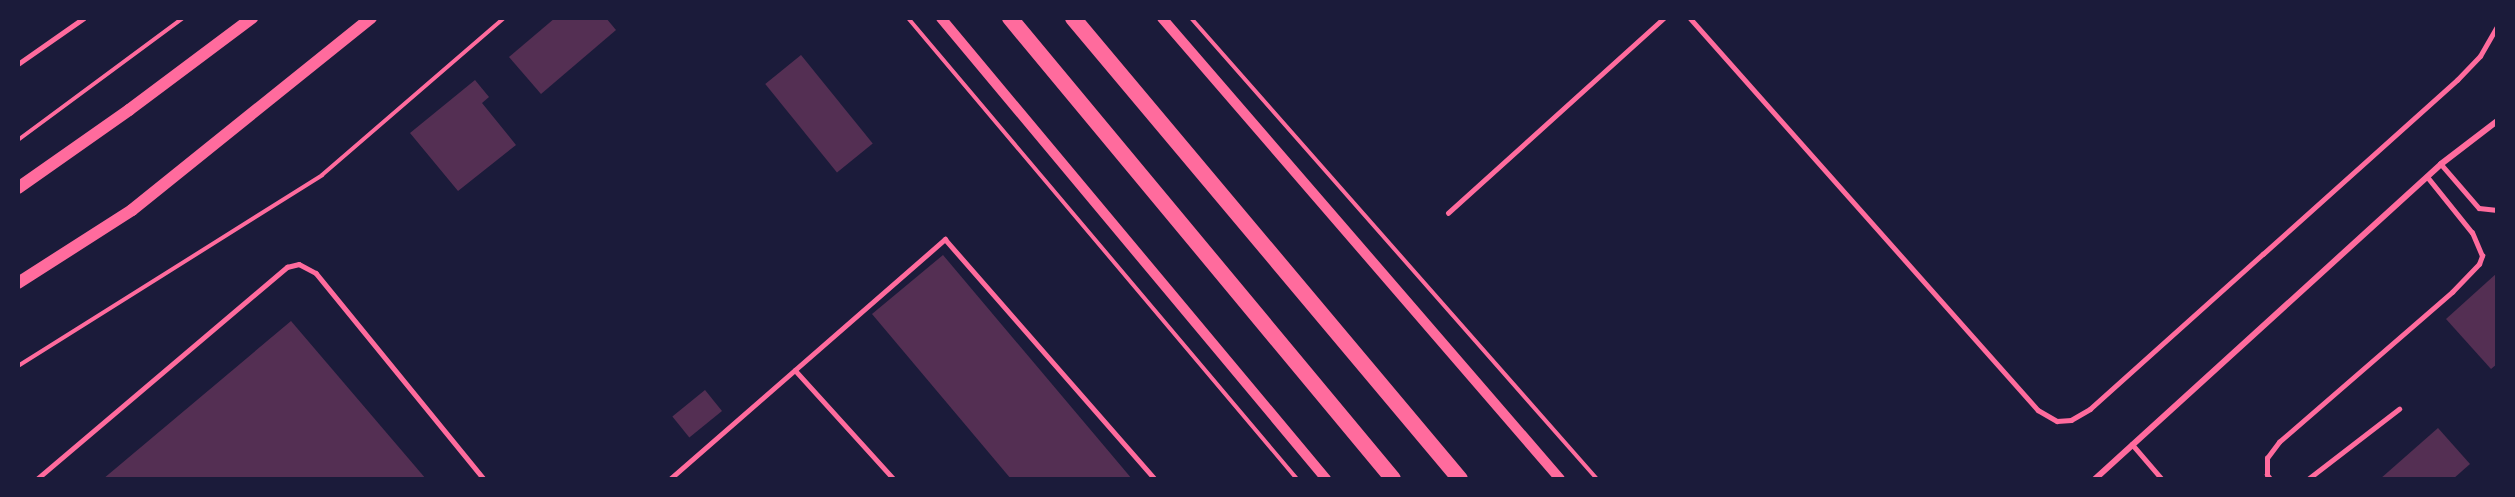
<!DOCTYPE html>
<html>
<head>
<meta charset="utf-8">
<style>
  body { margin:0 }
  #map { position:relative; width:2515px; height:497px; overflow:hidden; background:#1b1b3a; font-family:"Titillium Web",sans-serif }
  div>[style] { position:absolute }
  .building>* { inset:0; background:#542f53; transform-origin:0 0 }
  .path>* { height:4px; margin:-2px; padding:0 2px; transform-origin:2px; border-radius:2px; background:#ff6b9d }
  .service>* { height:4.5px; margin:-2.25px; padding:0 2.25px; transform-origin:2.25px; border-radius:2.25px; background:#ff6b9d }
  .minor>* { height:6px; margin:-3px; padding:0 3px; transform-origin:3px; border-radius:3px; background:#ff6b9d }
  .tertiary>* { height:10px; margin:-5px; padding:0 5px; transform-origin:5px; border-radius:5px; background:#ff6b9d }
  .secondary>* { height:12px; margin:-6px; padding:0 6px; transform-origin:6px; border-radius:6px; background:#ff6b9d }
  .trunk>* { height:16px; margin:-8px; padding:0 8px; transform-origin:8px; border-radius:8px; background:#ff6b9d }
  span { translate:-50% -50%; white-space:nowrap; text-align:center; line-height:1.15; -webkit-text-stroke:5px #1b1b3a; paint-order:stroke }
  .frame { position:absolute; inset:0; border:20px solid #1b1b3a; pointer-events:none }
</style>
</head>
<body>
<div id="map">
  <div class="building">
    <div style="clip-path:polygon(555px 18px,606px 18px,616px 30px,541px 94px,509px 57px)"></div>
    <div style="left:801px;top:55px;width:114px;height:46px;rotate:51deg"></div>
    <div style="clip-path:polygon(475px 80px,489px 97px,482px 103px,516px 145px,458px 191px,410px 133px)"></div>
    <div style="clip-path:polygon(943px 255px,1132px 479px,1011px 479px,872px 314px)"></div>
    <div style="clip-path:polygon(2497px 273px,2497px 364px,2491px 369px,2446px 319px)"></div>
    <div style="clip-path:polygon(291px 321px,426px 479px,103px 479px)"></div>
    <div style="left:705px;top:390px;width:27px;height:42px;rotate:51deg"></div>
    <div style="clip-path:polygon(2438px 428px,2470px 464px,2453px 479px,2380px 479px)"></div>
  </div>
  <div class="path">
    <div style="left:908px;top:18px;width:603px;rotate:49.84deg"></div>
    <div style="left:1191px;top:18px;width:614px;rotate:48.63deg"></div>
    <div style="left:18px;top:140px;width:205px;rotate:-36.5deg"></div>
    <div style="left:18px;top:366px;width:359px;rotate:-32.1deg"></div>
    <div style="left:322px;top:175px;width:240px;rotate:-40.8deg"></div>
  </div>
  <div class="service">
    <div style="left:1690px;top:18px;width:524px;rotate:48.4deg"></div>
    <div style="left:2038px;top:410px;width:22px;rotate:30deg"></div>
    <div style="left:2057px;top:421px;width:14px;rotate:-4deg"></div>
    <div style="left:2071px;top:420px;width:22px;rotate:-30deg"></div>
    <div style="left:2090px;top:409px;width:232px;rotate:-41.9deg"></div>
    <div style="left:2263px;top:254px;width:261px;rotate:-41.9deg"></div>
    <div style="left:2457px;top:80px;width:33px;rotate:-46deg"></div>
    <div style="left:2480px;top:56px;width:34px;rotate:-60deg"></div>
    <div style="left:18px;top:64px;width:80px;rotate:-34.9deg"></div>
    <div style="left:2441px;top:164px;width:58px;rotate:49.2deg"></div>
    <div style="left:2479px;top:208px;width:18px;rotate:6deg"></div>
    <div style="left:1448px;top:213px;width:291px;rotate:-42.1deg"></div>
    <div style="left:795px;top:370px;width:147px;rotate:47.8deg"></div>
    <div style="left:2132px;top:444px;width:46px;rotate:49.4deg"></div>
    <div style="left:37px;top:479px;width:328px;rotate:-40.3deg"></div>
    <div style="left:287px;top:267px;width:12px;rotate:-14deg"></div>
    <div style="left:299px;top:264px;width:19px;rotate:28deg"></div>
    <div style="left:316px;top:273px;width:266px;rotate:50.8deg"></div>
    <div style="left:670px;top:479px;width:365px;rotate:-41.1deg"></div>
    <div style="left:945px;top:239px;width:319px;rotate:48.8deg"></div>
    <div style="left:2270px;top:479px;width:5px;rotate:-127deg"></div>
    <div style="left:2267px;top:475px;width:17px;rotate:-90deg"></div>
    <div style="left:2267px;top:458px;width:20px;rotate:-53deg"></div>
    <div style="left:2279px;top:442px;width:229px;rotate:-40.9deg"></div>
    <div style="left:2452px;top:292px;width:39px;rotate:-46deg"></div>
    <div style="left:2479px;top:264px;width:9px;rotate:-69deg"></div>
    <div style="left:2482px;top:256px;width:25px;rotate:-113deg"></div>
    <div style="left:2472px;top:233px;width:72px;rotate:-128.8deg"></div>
    <div style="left:2308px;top:479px;width:115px;rotate:-37.6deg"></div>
  </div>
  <div class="minor">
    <div style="left:2095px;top:479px;width:468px;rotate:-42.3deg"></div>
    <div style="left:2441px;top:164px;width:71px;rotate:-37.5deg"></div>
  </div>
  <div class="tertiary">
    <div style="left:941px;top:18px;width:601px;rotate:50.13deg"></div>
    <div style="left:1162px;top:18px;width:609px;rotate:49.19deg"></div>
  </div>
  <div class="secondary">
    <div style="left:18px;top:188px;width:136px;rotate:-35.1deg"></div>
    <div style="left:129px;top:110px;width:154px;rotate:-36.8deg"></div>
    <div style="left:18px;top:283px;width:135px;rotate:-32.6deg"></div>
    <div style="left:132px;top:210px;width:307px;rotate:-38.8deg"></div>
  </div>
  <div class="trunk">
    <div style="left:1010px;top:18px;width:599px;rotate:50.28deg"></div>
    <div style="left:1073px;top:18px;width:602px;rotate:49.99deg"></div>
  </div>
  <div class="frame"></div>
</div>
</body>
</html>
